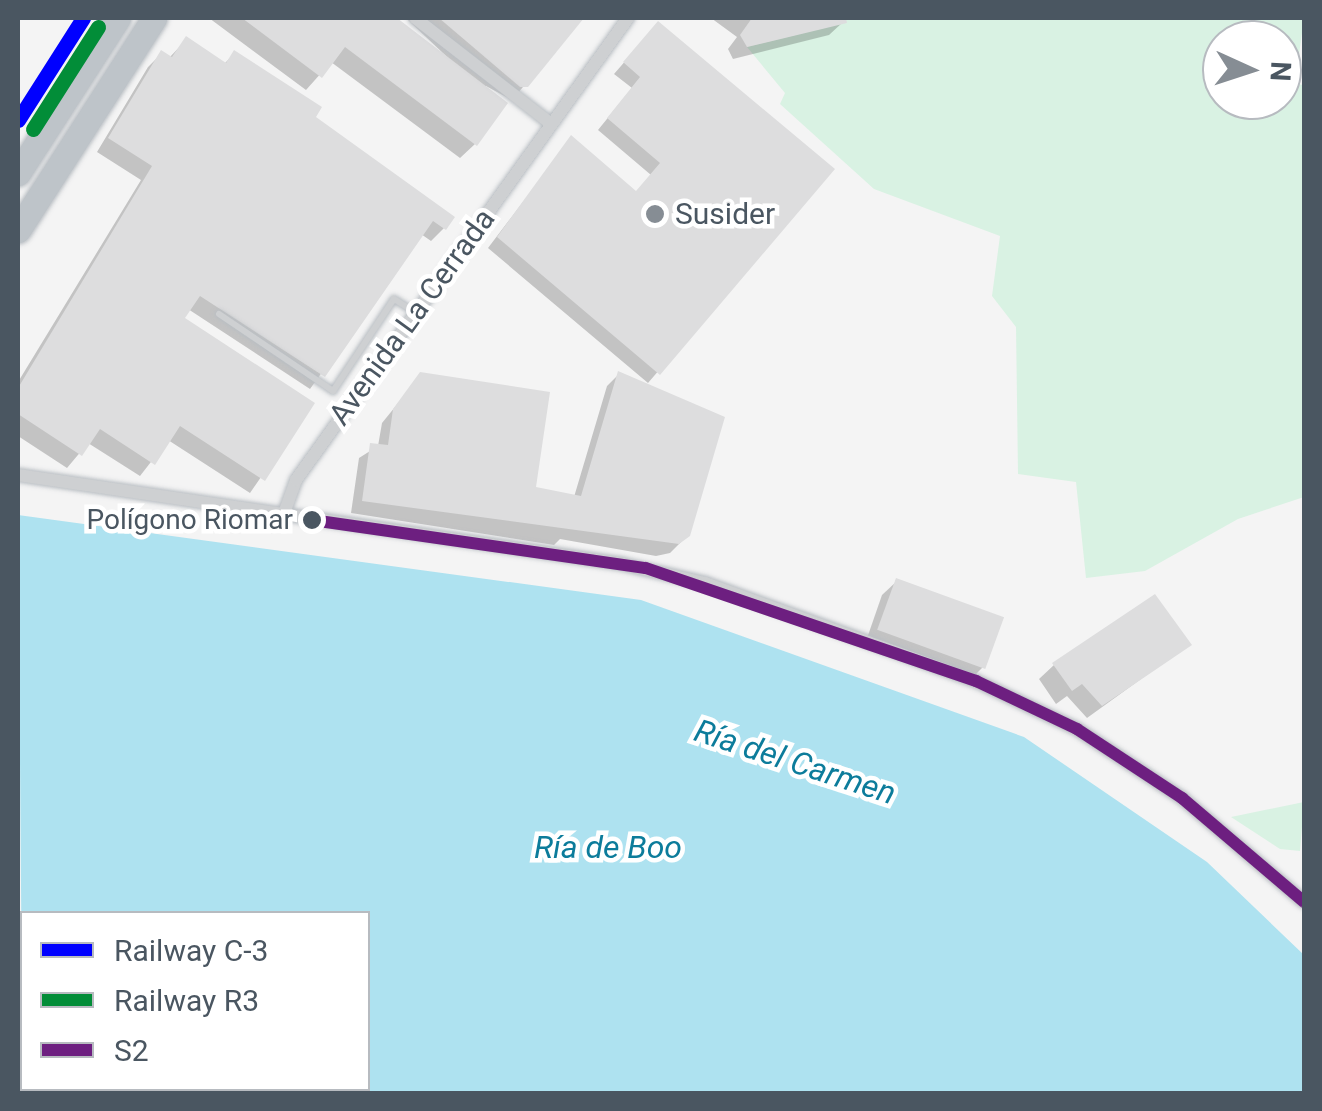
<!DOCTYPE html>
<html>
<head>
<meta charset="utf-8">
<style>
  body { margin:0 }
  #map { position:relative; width:1322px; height:1111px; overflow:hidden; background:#f4f4f4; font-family:Roboto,sans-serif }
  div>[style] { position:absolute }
  .green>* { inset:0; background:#d9f2e3 }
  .water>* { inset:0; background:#aee2f0 }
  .shadow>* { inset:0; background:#0003 }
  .building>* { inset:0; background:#ddddde; transform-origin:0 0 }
  .roads { filter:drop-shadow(0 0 2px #b9bec3) drop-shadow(0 0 2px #b9bec3) }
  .service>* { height:6px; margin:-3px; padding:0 3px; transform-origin:3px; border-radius:3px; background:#ced0d2 }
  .minor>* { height:12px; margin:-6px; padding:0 6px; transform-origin:6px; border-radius:6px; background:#ced0d2 }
  .motorway>* { height:25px; margin:-12.5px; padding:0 12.5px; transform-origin:12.5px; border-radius:12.5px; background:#bec4c9 }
  .bus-1>* { height:12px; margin:-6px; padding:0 6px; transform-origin:6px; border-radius:6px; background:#6d1f80 }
  .rail-1>* { height:15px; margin:-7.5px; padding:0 7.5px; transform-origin:7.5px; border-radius:7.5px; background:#00f }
  .rail-2>* { height:15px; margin:-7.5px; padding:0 7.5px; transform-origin:7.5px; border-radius:7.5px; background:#028d38 }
  .dots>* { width:28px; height:28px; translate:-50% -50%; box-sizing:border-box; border:5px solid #fff; border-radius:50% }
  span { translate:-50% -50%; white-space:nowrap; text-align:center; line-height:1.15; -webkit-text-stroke:9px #fff; paint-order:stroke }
  .bus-label { font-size:28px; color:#4a5661 }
  .right { translate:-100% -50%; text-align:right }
  .poi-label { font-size:30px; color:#4a5661 }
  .left { translate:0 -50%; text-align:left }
  .street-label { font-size:30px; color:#4a5661 }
  .water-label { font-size:32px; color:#0c7c9b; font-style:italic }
  .frame { position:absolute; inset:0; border:20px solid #4a5661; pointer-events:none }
  .legend { position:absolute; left:20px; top:911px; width:350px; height:180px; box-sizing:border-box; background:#fff; border:2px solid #b7bbc0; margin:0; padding:12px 18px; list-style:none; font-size:30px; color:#4a5661 }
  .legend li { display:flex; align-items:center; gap:20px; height:50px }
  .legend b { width:50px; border:2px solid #b7bbc0 }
  .north { position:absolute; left:1202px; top:20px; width:100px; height:100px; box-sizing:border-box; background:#fff; border:2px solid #b7bbc0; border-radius:50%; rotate:93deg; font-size:28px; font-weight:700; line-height:40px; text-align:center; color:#4a5661 }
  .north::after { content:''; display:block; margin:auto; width:35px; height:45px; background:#868d94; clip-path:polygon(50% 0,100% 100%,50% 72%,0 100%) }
</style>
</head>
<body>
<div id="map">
  <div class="green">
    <div style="clip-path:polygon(evenodd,842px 18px,1304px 18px,1295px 84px,1304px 85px,1304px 497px,1238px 519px,1145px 571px,1086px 578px,1076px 482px,1018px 474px,1016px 327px,992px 296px,1000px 236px,874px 189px,780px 104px,785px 93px,747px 47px,839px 24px,842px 18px,1222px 40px,1282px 40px,1282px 100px,1222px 100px,1222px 40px)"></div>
    <div style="clip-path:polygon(1304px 802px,1300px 851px,1280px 849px,1231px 817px)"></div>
    <div style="clip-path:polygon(18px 1006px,22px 1088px,369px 1093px,18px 1093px)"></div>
  </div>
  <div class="water">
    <div style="clip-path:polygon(18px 515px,641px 600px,1024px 737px,1207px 862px,1304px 955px,1304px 1093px,369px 1093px,349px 1089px,368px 1088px,368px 914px,22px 914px,22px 1008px)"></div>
  </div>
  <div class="shadow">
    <div style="clip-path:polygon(209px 18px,392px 18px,465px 74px,406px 18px,581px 18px,512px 100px,486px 86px,475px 144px,460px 158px,331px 62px,306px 90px)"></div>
    <div style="clip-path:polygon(711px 18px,833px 18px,842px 23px,829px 35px,733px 59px,728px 49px,737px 37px)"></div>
    <div style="clip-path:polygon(648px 35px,832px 169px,648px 383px,488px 248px,571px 139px,635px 194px,651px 175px,598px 130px,632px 88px,614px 74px)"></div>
    <div style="clip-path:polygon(186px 40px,224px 64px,235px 53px,444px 228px,431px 241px,421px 234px,310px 389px,188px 309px,182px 319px,312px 403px,250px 493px,168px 440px,140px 476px,88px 443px,67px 468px,18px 436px,18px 382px,141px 180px,97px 152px,148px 67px,161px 54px,169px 58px)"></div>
    <div style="clip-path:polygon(619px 374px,683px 540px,670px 553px,656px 556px,560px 539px,554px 545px,351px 513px,359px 458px,378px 446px,382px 423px,421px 375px,533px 490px,574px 497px,607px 386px)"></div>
    <div style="clip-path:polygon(897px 581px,983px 667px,969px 681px,865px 644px,882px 595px)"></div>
    <div style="clip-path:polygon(1188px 645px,1087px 718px,1067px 696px,1056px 704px,1039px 679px,1054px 665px)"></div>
  </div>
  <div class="building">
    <div style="clip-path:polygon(242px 18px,397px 18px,508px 103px,477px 146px,345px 47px,322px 78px)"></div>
    <div style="clip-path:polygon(439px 18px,584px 18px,528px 87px,520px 87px)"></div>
    <div style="clip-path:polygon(752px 18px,846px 18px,847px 23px,747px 47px,740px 35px)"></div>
    <div style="clip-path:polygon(658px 21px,835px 169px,660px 375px,497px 237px,571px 135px,636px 191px,660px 163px,607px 118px,640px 77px,623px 62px)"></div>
    <div style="clip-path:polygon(186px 36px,226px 63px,234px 50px,322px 107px,316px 117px,455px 217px,446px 230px,433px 221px,325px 377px,200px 296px,185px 318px,315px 403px,265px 481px,180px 426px,155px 465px,100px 429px,82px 456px,18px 414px,18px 388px,152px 166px,108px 138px,161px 50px,172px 57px)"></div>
    <div style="clip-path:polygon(618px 371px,725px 417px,690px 536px,679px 544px,362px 501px,370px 443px,388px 445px,393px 409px,420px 372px,550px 392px,536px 487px,581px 496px)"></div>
    <div style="left:896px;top:578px;width:115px;height:55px;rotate:20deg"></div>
    <div style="clip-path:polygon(1155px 594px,1192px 645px,1102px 706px,1082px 684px,1072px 691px,1052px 663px)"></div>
  </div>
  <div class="roads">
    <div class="service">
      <div style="left:219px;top:314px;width:138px;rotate:34deg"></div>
      <div style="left:333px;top:391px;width:110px;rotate:-56.5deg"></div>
      <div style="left:394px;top:299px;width:25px;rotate:32deg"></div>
    </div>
    <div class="minor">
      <div style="left:415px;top:18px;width:172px;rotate:37.9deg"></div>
      <div style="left:18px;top:475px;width:611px;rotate:8.38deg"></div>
      <div style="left:622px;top:564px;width:85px;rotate:12.9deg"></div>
      <div style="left:705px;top:583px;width:288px;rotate:19.9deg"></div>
      <div style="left:976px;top:681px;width:112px;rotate:25.4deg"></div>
      <div style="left:1077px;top:729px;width:126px;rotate:33.3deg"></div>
      <div style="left:1182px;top:798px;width:160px;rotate:40.4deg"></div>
      <div style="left:283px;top:516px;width:38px;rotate:-70deg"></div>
      <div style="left:296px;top:480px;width:569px;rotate:-54.3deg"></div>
    </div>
    <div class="motorway">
      <div style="left:18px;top:173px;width:184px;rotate:-57.2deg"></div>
      <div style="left:18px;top:230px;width:252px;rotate:-57.3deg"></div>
    </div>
  </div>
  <div class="bus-1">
    <div style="left:312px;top:520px;width:337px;rotate:8.2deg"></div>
    <div style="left:646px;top:568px;width:349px;rotate:18.9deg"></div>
    <div style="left:976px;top:681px;width:112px;rotate:25.4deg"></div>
    <div style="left:1077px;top:729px;width:126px;rotate:33.3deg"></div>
    <div style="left:1182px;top:798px;width:160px;rotate:40.4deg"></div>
  </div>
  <div class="rail-1">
    <div style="left:18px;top:120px;width:121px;rotate:-57.5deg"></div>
  </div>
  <div class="rail-2">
    <div style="left:33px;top:129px;width:121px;rotate:-57.5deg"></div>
  </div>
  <div class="dots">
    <div style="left:655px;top:214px;background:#868d94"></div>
    <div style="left:312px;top:520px;background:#4a5661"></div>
  </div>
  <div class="bus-label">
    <span class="right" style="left:293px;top:520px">Polígono Riomar</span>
  </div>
  <div class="poi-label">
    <span class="left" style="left:675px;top:214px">Susider</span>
  </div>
  <div class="street-label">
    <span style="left:412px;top:317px;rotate:-54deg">Avenida La Cerrada</span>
  </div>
  <div class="water-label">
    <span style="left:795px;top:762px;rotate:18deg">Ría del Carmen</span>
    <span style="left:608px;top:847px">Ría de Boo</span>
  </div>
  <div class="frame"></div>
  <ul class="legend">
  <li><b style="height:12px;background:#00f"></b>Railway C-3</li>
  <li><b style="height:12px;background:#028d38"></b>Railway R3</li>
  <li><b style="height:12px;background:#6d1f80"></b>S2</li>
  </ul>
  <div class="north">N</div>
</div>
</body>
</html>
